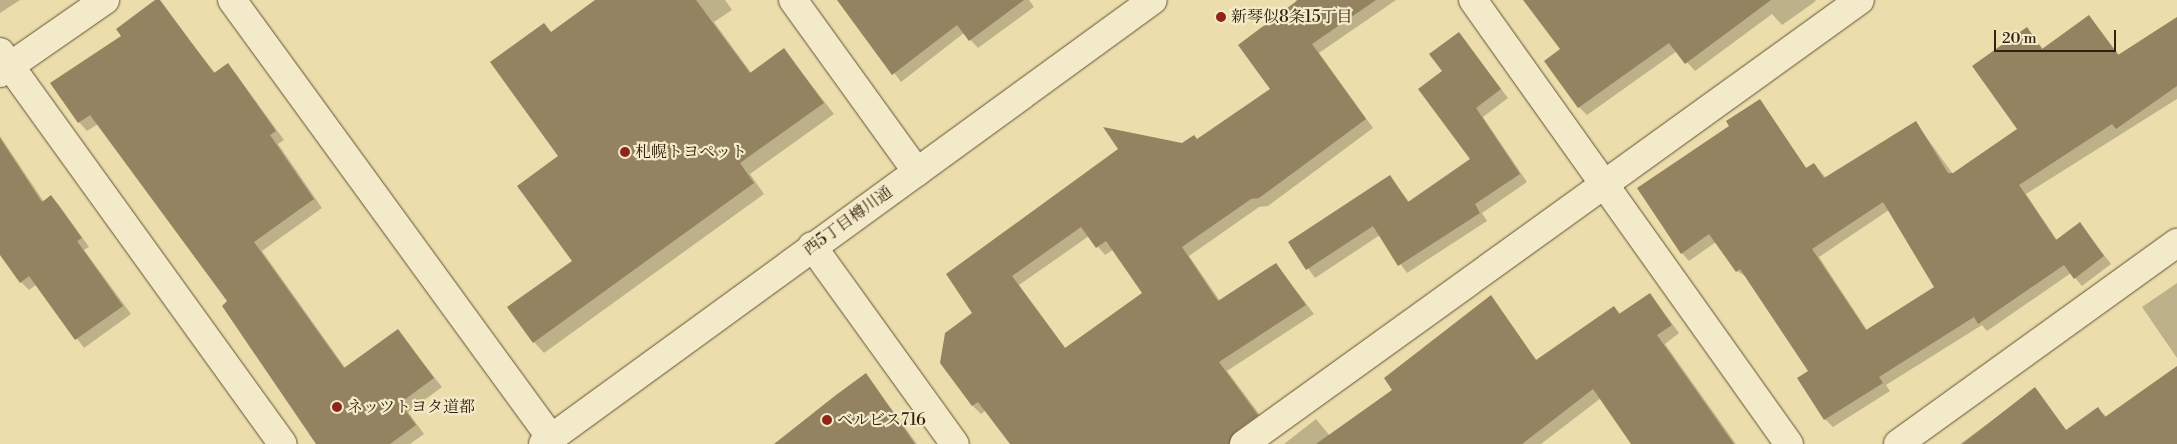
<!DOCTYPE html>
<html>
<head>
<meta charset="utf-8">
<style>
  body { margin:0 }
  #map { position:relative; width:2177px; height:444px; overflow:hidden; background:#ecdeac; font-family:"Libre Bodoni","Noto Serif JP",serif }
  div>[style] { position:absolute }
  .shadow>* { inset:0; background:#0003 }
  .building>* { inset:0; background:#948360 }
  .roads { filter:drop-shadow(0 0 1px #635035) drop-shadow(0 0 1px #635035) }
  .street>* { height:28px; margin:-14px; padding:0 14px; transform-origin:14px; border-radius:14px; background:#f3eac9 }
  .secondary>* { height:28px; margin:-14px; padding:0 14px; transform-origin:14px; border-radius:14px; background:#f3eac9 }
  .dots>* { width:14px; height:14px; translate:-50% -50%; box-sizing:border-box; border:2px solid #f3eac9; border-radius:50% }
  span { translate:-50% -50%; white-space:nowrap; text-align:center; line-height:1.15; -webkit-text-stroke:4.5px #f3eac9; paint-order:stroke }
  .poi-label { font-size:16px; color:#35210d }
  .left { translate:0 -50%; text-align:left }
  .street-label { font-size:16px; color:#35210d }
  .scale { position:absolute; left:1994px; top:30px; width:122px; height:22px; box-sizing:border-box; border:2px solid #35210d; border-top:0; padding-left:6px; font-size:15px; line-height:18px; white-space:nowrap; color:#35210d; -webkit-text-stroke:4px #f3eac9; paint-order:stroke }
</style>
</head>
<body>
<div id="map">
  <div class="shadow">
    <div style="clip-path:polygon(0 0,20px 0,0 13px)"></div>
    <div style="clip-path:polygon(157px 0,216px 74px,228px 65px,236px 74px,284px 140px,278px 144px,322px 208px,262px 251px,346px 369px,398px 331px,442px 387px,408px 412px,424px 434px,410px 444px,318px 444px,229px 302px,98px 124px,87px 131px,79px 122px,123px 36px)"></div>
    <div style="clip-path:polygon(597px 0,725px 0,732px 10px,714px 22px,752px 74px,784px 50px,834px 114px,750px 174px,764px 194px,544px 353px,534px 342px,573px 261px,559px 156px,552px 33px)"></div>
    <div style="clip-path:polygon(840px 0,1029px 0,1034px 7px,978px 48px,964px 33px,901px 82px)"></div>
    <div style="clip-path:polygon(evenodd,1296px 0,1396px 0,1319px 53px,1373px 128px,1268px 206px,1259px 207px,1189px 256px,1220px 301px,1276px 264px,1314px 314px,1227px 371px,1266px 423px,1240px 444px,1011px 444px,986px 410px,981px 414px,973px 406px,941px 363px,974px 313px,947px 274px,1198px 140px,1272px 89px,1296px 0,1089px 236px,1105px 255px,1114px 249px,1144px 293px,1066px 349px,1019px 285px,1089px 236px)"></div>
    <div style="clip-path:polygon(1525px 0,1815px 0,1816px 1px,1782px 25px,1772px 14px,1695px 71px,1677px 51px,1587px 115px,1579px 107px,1562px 49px)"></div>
    <div style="clip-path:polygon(evenodd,2089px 16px,2120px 56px,2177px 18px,2177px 99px,2026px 194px,2057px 240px,2080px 224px,2111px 264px,2082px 286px,2071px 273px,1987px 331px,1982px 325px,1886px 385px,1890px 391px,1833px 427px,1825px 419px,1810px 371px,1747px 277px,1737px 271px,1716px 242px,1689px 261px,1682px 253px,1731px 126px,1759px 100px,1807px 169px,1814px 164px,1826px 178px,1916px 123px,1953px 174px,2019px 129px,2027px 29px,2043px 49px,2089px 16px,1889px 210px,1936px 287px,1867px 330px,1819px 257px,1889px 210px)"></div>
    <div style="clip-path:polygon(1459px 34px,1508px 98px,1483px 117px,1527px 182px,1482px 213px,1487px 221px,1407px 273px,1380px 235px,1315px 278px,1289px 242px,1390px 177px,1410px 203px,1472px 160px,1444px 72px)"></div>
    <div style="clip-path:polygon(0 136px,44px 202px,51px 197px,59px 205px,89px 247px,84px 250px,131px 314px,84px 348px,37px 284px,29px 290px,21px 282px,0 248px)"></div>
    <div style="clip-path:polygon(2177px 283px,2177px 358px,2142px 307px)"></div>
    <div style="clip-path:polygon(1650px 294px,1679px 333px,1665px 344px,1736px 444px,1632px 444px,1601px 398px,1541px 444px,1284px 444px,1316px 419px,1330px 436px,1394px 391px,1490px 297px,1537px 361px,1614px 307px,1621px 314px)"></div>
    <div style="clip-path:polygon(2177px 368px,2177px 444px,1960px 444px,2035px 389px,2067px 431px,2098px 409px,2107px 417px)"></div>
    <div style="clip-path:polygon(866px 374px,917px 444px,780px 444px)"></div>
  </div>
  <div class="building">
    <div style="clip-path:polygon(155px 0,160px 0,214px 73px,228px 63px,276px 131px,270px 135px,314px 199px,254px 242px,344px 368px,398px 329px,434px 378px,400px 403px,416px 425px,390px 444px,316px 444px,222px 306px,227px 301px,90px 115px,78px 123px,50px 83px,121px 36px,116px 29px)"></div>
    <div style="clip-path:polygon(595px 0,696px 0,750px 73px,784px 48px,824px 103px,740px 163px,754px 183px,533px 343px,507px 307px,572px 261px,517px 186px,558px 156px,490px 62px,544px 23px,551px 32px)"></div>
    <div style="clip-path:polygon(837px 0,1024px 0,969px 41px,957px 25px,892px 75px)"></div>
    <div style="clip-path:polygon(evenodd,1298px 0,1376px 0,1312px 44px,1366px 119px,1259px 198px,1251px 199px,1182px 247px,1218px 301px,1276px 263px,1306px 305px,1219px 362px,1258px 415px,1235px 432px,1229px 444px,1010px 444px,978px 402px,972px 406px,940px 363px,945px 333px,972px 313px,946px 274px,1118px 149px,1103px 127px,1182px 143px,1194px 135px,1197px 139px,1270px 89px,1238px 45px,1298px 0,1081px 227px,1096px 248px,1106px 241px,1142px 293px,1065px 348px,1012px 276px,1081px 227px)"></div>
    <div style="clip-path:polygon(1523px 0,1771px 0,1685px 64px,1669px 43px,1578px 108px,1544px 61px,1560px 49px)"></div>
    <div style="clip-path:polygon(evenodd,2089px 15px,2118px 55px,2177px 17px,2177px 86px,2116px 129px,2112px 124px,2019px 185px,2056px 240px,2080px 222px,2104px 256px,2074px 279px,2064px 265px,1978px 324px,1974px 317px,1879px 377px,1883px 383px,1824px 420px,1797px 378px,1808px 371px,1740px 269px,1736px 272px,1709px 234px,1681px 254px,1637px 188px,1729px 126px,1726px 121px,1760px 99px,1806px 168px,1814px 163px,1824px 178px,1916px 121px,1948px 173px,1953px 173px,2017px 129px,1972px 66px,2027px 27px,2042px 49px,2089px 15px,1883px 202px,1934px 287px,1866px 330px,1812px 249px,1883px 202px)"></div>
    <div style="clip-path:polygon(1459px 32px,1501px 89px,1476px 108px,1520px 174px,1475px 204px,1480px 213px,1398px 266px,1373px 226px,1306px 270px,1288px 242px,1390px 175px,1408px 202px,1470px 159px,1418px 89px,1442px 71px,1429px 54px)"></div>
    <div style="clip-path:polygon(0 138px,42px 202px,51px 195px,82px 238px,77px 241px,123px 306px,75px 340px,29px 276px,20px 283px,0 255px)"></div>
    <div style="clip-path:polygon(1650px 293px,1672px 325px,1657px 335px,1734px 444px,1631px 444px,1593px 389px,1522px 444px,1316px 444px,1392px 390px,1384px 378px,1491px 295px,1536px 360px,1614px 306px,1619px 314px)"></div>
    <div style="clip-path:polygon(2177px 366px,2177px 444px,1962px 444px,2035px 387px,2066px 430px,2098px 407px,2105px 417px)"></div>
    <div style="clip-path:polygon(866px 373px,915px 444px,774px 444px,836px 395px)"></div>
  </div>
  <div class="roads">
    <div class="street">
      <div style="left:232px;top:0;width:542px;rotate:53.93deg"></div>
      <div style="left:793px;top:0;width:212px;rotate:54.2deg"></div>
      <div style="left:1473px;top:0;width:545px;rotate:54.56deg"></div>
      <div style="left:0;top:52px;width:483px;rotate:54.2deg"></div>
      <div style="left:0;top:73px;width:128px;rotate:-34.8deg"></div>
      <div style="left:812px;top:246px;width:244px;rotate:54.2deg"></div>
      <div style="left:1244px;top:444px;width:759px;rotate:-35.78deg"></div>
      <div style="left:1898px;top:444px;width:344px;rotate:-35.8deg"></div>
    </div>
    <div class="secondary">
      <div style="left:543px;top:444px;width:754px;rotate:-36.05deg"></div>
    </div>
  </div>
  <div class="dots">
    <div style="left:1221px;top:17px;background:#8f2418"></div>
    <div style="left:625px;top:152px;background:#8f2418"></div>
    <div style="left:337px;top:407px;background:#8f2418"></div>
    <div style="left:827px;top:420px;background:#8f2418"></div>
  </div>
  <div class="poi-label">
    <span class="left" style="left:1231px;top:17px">新琴似8条15丁目</span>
    <span class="left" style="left:635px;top:152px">札幌トヨペット</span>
    <span class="left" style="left:347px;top:407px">ネッツトヨタ道都</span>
    <span class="left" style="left:837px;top:420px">ベルビス716</span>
  </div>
  <div class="street-label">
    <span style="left:848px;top:221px;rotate:-36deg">西5丁目樽川通</span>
  </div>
  <div class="scale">20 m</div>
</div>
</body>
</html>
